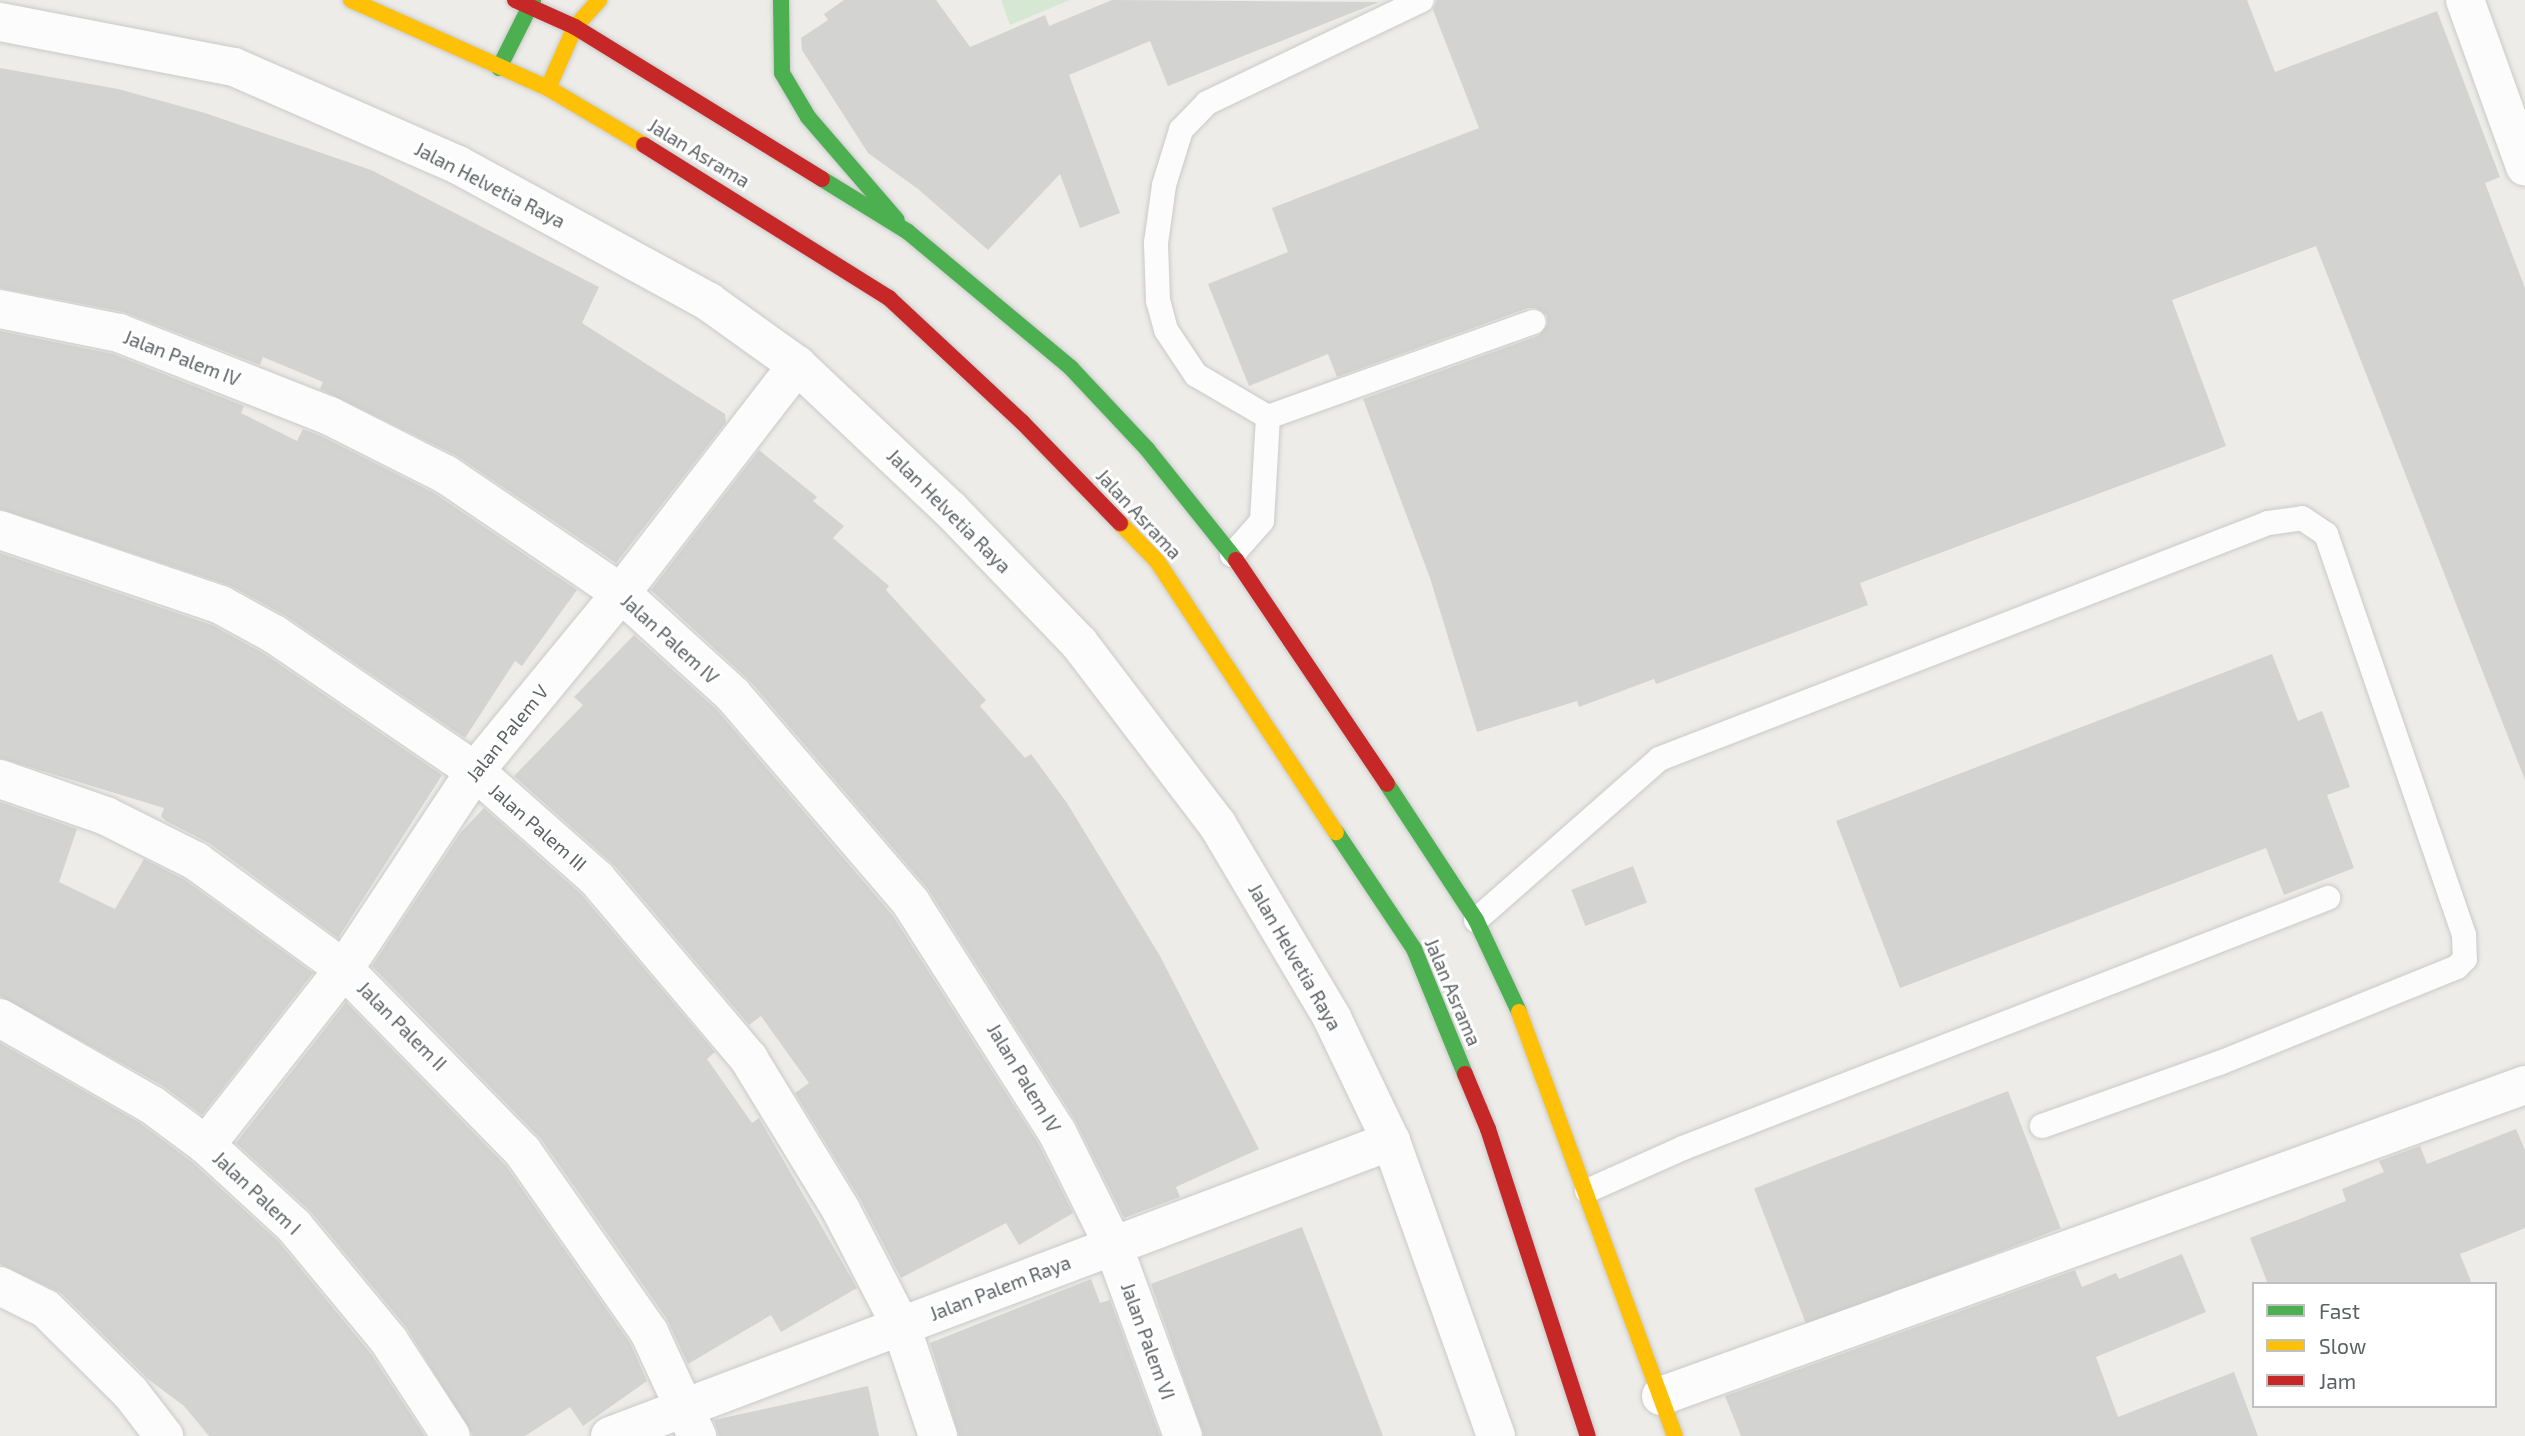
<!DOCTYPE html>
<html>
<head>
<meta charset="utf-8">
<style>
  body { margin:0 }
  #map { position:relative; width:2525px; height:1436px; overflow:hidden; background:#edece8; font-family:"Exo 2",sans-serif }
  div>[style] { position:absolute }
  .green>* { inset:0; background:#d6e8d4 }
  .building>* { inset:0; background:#d3d3d1; transform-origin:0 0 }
  .roads { filter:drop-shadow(0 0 2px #c9caca) drop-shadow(0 0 2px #c9caca) }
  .lane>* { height:24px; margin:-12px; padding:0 12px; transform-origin:12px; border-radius:12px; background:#fcfcfc }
  .street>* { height:38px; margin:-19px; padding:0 19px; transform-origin:19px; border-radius:19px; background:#fcfcfc }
  .fast>* { height:16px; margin:-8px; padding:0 8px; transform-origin:8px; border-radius:8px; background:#4caf50 }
  .slow>* { height:16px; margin:-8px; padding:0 8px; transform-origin:8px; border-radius:8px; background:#ffc107 }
  .jam>* { height:16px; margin:-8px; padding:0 8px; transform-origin:8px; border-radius:8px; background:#c62828 }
  span { translate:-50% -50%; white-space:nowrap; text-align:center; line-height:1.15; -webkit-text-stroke:6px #fff; paint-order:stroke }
  .street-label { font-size:19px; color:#5d6165 }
  .legend { position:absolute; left:2252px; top:1282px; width:245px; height:126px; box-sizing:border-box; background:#fff; border:2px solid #bec0c1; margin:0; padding:9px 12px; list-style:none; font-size:21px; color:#5d6165 }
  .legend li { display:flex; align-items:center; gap:14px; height:35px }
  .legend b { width:35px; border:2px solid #bec0c1 }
</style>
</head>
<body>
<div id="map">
  <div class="green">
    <div style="clip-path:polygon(1001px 0,1070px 0,1010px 25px)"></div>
  </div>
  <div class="building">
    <div style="clip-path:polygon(844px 0,936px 0,970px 47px,1045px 15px,1049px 26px,1112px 0,1379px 2px,1168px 86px,1150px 41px,1069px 75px,1120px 213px,1080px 228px,1060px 174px,988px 250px,918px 189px,868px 153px,802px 50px,801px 38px,828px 20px,824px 14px)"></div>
    <div style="clip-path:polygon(1437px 0,2247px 0,2275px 72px,2437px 11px,2500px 177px,2485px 183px,2525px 288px,2525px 780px,2316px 246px,2172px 300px,2226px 446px,1860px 583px,1868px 605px,1656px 684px,1654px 679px,1579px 707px,1577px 701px,1477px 732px,1430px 578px,1363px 399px,1538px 336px,1547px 325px,1547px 316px,1536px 308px,1528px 308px,1337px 377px,1328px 354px,1249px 386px,1208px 284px,1288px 252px,1272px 208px,1479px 128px,1433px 10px)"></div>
    <div style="clip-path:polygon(0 68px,118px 89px,205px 113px,371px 170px,599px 287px,582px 323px,725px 414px,726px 422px,616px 563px,457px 456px,320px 389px,323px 382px,263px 357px,260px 365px,124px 312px,0 288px)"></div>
    <div style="clip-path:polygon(0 331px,113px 354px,244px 406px,241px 413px,297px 441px,303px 429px,321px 436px,434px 493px,577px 590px,522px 666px,515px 661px,465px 738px,286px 616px,231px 586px,0 509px)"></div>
    <div style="clip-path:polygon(759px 450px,817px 497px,813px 501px,844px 526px,833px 538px,889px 586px,886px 590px,986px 700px,980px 706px,1025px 758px,1031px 754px,1067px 803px,1160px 956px,1259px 1149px,1176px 1187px,1180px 1197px,1124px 1218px,1075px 1120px,928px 889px,750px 681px,651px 590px)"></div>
    <div style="clip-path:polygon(0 553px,212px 625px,263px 653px,442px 775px,338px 938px,209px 843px,166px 821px,161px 816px,164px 808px,0 758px)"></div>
    <div style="clip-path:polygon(634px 635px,717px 710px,893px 916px,1038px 1143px,1073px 1213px,1019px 1245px,1006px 1223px,901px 1278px,860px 1199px,795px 1093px,809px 1083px,761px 1016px,749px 1025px,614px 865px,514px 776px,583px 705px,574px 697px)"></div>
    <div style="clip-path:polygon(2272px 654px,2298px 721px,2322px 711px,2350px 787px,2327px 795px,2354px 868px,2284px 895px,2266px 848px,1900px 988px,1836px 821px)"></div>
    <div style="clip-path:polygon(0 802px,77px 829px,59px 882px,115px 909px,144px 859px,185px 880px,313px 973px,202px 1115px,163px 1086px,0 996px)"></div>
    <div style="clip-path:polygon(484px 808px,581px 894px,715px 1052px,707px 1059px,752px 1123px,759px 1118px,857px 1288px,781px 1332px,771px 1315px,688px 1364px,667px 1319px,541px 1139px,372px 966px,461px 832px)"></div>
    <div style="left:1633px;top:866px;width:39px;height:66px;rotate:69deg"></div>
    <div style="clip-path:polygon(346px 1002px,506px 1166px,630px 1343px,647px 1381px,583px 1426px,570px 1407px,525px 1436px,473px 1436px,406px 1327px,311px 1212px,236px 1143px)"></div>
    <div style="clip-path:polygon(0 1043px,140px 1123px,192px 1162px,278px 1241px,371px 1354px,425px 1436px,209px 1436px,184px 1406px,148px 1379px,61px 1293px,0 1264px)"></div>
    <div style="left:2008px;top:1091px;width:147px;height:272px;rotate:69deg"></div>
    <div style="clip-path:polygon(2516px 1129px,2525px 1150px,2525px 1228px,2460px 1254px,2472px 1284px,2268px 1284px,2250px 1238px,2346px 1201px,2342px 1189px,2384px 1172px,2379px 1161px,2420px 1146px,2427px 1164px)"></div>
    <div style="clip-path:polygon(1302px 1227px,1383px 1436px,1204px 1436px,1151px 1284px)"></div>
    <div style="clip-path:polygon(2182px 1254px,2206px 1312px,2096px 1357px,2118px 1417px,2234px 1372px,2258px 1436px,1741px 1436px,1725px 1396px,2075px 1270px,2082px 1287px,2116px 1273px,2119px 1279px)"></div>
    <div style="clip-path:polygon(1091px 1279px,1100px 1303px,1110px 1300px,1160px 1436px,959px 1436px,930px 1343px)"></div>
    <div style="clip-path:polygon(868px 1386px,879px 1436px,719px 1436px,714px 1420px)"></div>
  </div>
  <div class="roads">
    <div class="lane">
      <div style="left:1268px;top:417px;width:282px;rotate:-19.7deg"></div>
      <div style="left:1232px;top:555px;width:45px;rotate:-48.6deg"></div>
      <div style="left:1262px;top:521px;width:104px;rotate:-86.7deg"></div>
      <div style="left:1268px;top:417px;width:83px;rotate:-149.7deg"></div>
      <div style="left:1196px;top:375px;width:54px;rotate:-123.7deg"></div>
      <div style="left:1166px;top:330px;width:30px;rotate:-105deg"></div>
      <div style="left:1158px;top:301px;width:58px;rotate:-92deg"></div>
      <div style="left:1156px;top:243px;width:59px;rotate:-82.1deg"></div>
      <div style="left:1164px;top:185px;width:58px;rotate:-72.8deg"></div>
      <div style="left:1181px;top:130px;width:37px;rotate:-46deg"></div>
      <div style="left:1207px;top:103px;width:238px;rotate:-25.6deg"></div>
      <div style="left:1476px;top:920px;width:244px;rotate:-41.3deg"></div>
      <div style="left:1659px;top:759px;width:653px;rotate:-21.18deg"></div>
      <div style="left:2268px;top:523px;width:34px;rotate:-8deg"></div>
      <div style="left:2302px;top:518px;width:29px;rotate:34deg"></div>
      <div style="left:2326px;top:534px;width:424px;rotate:71deg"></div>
      <div style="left:2464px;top:935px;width:24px;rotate:88deg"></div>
      <div style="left:2465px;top:959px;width:11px;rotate:135deg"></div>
      <div style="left:2457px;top:967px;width:257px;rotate:158deg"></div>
      <div style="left:2219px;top:1063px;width:188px;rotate:160.4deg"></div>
      <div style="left:1587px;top:1191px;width:105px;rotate:-24.1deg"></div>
      <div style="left:1683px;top:1148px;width:692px;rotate:-21.19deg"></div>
    </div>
    <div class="street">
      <div style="left:2465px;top:0;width:177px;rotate:70.2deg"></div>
      <div style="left:0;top:22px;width:238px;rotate:10.9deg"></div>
      <div style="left:234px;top:67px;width:244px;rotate:23.6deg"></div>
      <div style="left:458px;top:165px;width:286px;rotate:28.6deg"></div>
      <div style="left:709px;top:302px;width:108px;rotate:35.6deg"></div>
      <div style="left:797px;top:365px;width:210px;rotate:43.3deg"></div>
      <div style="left:950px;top:509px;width:186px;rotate:46.1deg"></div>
      <div style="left:1079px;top:643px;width:228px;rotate:52.7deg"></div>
      <div style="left:1217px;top:824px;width:226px;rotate:59.3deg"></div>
      <div style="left:1332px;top:1018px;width:136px;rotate:64.4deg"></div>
      <div style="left:1391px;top:1141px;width:313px;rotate:70.4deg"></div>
      <div style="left:0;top:309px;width:121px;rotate:11.4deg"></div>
      <div style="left:119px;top:333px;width:227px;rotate:21.5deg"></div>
      <div style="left:330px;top:416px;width:129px;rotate:26.8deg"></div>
      <div style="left:445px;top:474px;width:212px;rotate:34.1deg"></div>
      <div style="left:621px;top:593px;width:151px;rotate:42.3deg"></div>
      <div style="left:733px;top:695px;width:274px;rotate:49.4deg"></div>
      <div style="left:911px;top:903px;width:272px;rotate:57.5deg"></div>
      <div style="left:1057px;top:1132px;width:126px;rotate:63.6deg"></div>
      <div style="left:1113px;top:1245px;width:203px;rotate:69.9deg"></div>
      <div style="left:0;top:530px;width:233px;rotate:18.7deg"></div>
      <div style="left:221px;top:605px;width:60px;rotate:28.7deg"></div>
      <div style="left:274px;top:634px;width:243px;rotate:34.3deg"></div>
      <div style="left:475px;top:771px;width:163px;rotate:41.5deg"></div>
      <div style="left:597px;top:879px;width:236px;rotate:49.8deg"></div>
      <div style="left:749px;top:1059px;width:177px;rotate:58.6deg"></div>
      <div style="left:841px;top:1210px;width:131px;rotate:62.7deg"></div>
      <div style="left:901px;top:1326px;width:116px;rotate:71.4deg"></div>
      <div style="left:0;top:779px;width:112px;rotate:19.2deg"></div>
      <div style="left:106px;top:816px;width:101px;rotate:26.6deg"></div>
      <div style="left:196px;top:861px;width:183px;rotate:36.1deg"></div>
      <div style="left:344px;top:969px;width:256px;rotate:45.6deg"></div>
      <div style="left:523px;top:1152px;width:220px;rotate:55deg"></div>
      <div style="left:649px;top:1332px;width:115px;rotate:65.2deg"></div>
      <div style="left:0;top:1018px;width:175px;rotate:29.8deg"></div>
      <div style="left:152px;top:1105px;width:67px;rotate:36.5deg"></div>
      <div style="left:206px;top:1145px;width:120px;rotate:42.6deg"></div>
      <div style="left:294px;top:1226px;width:149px;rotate:50.4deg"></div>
      <div style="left:389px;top:1341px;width:113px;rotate:56.9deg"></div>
      <div style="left:206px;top:1145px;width:224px;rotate:-51.9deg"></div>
      <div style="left:344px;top:969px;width:237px;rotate:-56.5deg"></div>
      <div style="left:475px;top:771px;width:230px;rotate:-50.6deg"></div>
      <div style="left:621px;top:593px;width:288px;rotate:-52.3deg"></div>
      <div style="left:0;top:1286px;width:51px;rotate:26.6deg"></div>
      <div style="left:46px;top:1309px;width:118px;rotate:44.7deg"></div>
      <div style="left:130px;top:1392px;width:56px;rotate:52.3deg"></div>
      <div style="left:1661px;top:1396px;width:918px;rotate:-19.8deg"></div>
      <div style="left:610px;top:1436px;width:835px;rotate:-20.69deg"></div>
    </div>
    <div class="fast">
      <div style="left:781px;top:0;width:73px;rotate:89.2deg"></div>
      <div style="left:782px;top:73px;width:51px;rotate:59.4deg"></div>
      <div style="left:808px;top:117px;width:136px;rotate:49.2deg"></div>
      <div style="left:499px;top:68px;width:76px;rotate:-63.4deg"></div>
      <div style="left:822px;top:179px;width:101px;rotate:31.6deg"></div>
      <div style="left:908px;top:232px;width:212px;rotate:39.8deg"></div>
      <div style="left:1071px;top:368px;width:111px;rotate:46.8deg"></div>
      <div style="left:1147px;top:449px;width:142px;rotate:51.3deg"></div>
      <div style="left:1387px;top:784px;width:163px;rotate:56.8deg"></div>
      <div style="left:1476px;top:920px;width:102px;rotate:64.9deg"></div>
      <div style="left:1336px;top:832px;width:141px;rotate:56.3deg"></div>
      <div style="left:1414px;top:949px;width:135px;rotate:67.8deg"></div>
    </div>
    <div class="slow">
      <div style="left:351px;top:0;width:216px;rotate:24.1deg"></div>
      <div style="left:548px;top:88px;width:112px;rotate:30.7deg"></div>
      <div style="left:548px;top:88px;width:67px;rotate:-66.1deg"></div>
      <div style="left:575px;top:27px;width:36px;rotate:-48deg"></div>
      <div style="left:1120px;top:523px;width:53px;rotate:45.8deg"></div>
      <div style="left:1157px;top:561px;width:325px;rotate:56.6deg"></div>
      <div style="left:1519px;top:1012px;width:452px;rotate:69.8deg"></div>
    </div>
    <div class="jam">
      <div style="left:515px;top:0;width:66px;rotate:24.2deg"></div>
      <div style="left:575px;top:27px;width:290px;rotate:31.6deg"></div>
      <div style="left:644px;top:145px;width:289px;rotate:32deg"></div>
      <div style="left:889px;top:298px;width:182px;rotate:43deg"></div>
      <div style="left:1022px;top:422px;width:141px;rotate:45.9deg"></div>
      <div style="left:1236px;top:560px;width:270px;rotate:56deg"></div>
      <div style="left:1465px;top:1074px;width:60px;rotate:67.3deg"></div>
      <div style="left:1488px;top:1129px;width:323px;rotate:72deg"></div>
    </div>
  </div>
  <div class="street-label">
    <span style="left:699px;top:153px;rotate:31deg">Jalan Asrama</span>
    <span style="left:490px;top:185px;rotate:27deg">Jalan Helvetia Raya</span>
    <span style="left:182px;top:358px;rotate:21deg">Jalan Palem IV</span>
    <span style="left:949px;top:511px;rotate:45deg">Jalan Helvetia Raya</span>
    <span style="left:1139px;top:514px;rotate:47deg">Jalan Asrama</span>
    <span style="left:670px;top:639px;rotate:42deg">Jalan Palem IV</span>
    <span style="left:507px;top:733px;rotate:-51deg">Jalan Palem V</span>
    <span style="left:538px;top:827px;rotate:41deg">Jalan Palem III</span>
    <span style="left:1295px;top:957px;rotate:60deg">Jalan Helvetia Raya</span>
    <span style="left:1453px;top:992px;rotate:67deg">Jalan Asrama</span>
    <span style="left:402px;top:1026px;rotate:45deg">Jalan Palem II</span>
    <span style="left:1024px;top:1078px;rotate:59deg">Jalan Palem IV</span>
    <span style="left:257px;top:1193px;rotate:43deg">Jalan Palem I</span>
    <span style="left:1000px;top:1288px;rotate:-21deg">Jalan Palem Raya</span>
    <span style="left:1148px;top:1341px;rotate:70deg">Jalan Palem VI</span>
  </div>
  <ul class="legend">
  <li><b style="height:9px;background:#4caf50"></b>Fast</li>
  <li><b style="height:9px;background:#ffc107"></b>Slow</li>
  <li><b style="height:9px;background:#c62828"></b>Jam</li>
  </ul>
</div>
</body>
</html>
